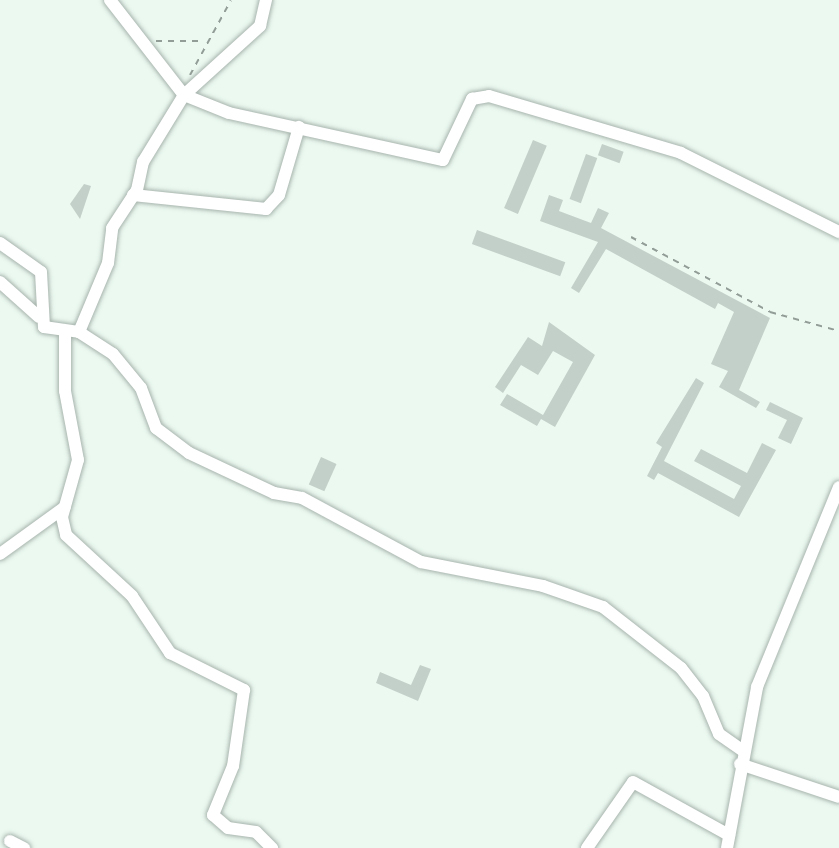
<!DOCTYPE html>
<html>
<head>
<meta charset="utf-8">
<style>
  body { margin:0 }
  #map { position:relative; width:839px; height:848px; overflow:hidden; background:#ebf9f1; font-family:"Asap Condensed",sans-serif }
  div>[style] { position:absolute }
  .building>* { inset:0; background:#c3d0c9; transform-origin:0 0 }
  .path>* { height:2px; margin-top:-1px; transform-origin:0; background:repeating-linear-gradient(90deg,#929d97 0 6px,transparent 0 12px) }
  .roads { filter:drop-shadow(0 0 2px #a7b4ad) drop-shadow(0 0 2px #a7b4ad) }
  .minor>* { height:12px; margin:-6px; padding:0 6px; transform-origin:6px; border-radius:6px; background:#fff }
  span { translate:-50% -50%; white-space:nowrap; text-align:center; line-height:1.15; -webkit-text-stroke:8px #fff; paint-order:stroke }
</style>
</head>
<body>
<div id="map">
  <div class="building">
    <div style="left:533px;top:140px;width:15px;height:74px;rotate:23deg"></div>
    <div style="left:602px;top:144px;width:23px;height:12px;rotate:20deg"></div>
    <div style="left:586px;top:154px;width:12px;height:48px;rotate:20deg"></div>
    <div style="clip-path:polygon(84px 184px,91px 186px,80px 219px,70px 204px)"></div>
    <div style="clip-path:polygon(549px 195px,563px 200px,559px 211px,591px 223px,598px 208px,609px 213px,601px 228px,770px 318px,739px 390px,760px 402px,756px 408px,719px 387px,728px 371px,711px 364px,734px 312px,718px 303px,715px 309px,606px 249px,579px 293px,571px 288px,598px 242px,540px 221px)"></div>
    <div style="left:477px;top:230px;width:94px;height:15px;rotate:20deg"></div>
    <div style="clip-path:polygon(549px 322px,595px 355px,555px 427px,541px 419px,537px 426px,500px 405px,507px 394px,543px 415px,573px 362px,553px 351px,538px 375px,521px 365px,503px 393px,495px 387px,528px 337px,542px 346px)"></div>
    <div style="clip-path:polygon(696px 378px,704px 383px,664px 461px,734px 499px,741px 486px,694px 461px,701px 449px,747px 473px,762px 443px,776px 450px,739px 517px,658px 473px,654px 480px,647px 476px,662px 447px,656px 443px)"></div>
    <div style="clip-path:polygon(770px 402px,803px 418px,791px 444px,778px 438px,787px 420px,766px 410px)"></div>
    <div style="left:321px;top:457px;width:17px;height:30px;rotate:24deg"></div>
    <div style="clip-path:polygon(420px 665px,431px 669px,418px 701px,376px 683px,380px 672px,411px 685px)"></div>
  </div>
  <div class="path">
    <div style="left:156px;top:41px;width:48px"></div>
    <div style="left:190px;top:75px;width:85px;rotate:-61.3deg"></div>
    <div style="left:631px;top:237px;width:158px;rotate:28.3deg"></div>
    <div style="left:770px;top:312px;width:72px;rotate:15.4deg"></div>
  </div>
  <div class="roads">
    <div class="minor">
      <div style="left:110px;top:0;width:120px;rotate:52.1deg"></div>
      <div style="left:184px;top:95px;width:48px;rotate:21.8deg"></div>
      <div style="left:229px;top:113px;width:219px;rotate:12.4deg"></div>
      <div style="left:443px;top:160px;width:68px;rotate:-64.6deg"></div>
      <div style="left:472px;top:99px;width:17px;rotate:-10deg"></div>
      <div style="left:489px;top:96px;width:200px;rotate:16.5deg"></div>
      <div style="left:681px;top:153px;width:177px;rotate:26.6deg"></div>
      <div style="left:133px;top:195px;width:134px;rotate:6deg"></div>
      <div style="left:266px;top:209px;width:19px;rotate:-47deg"></div>
      <div style="left:279px;top:195px;width:71px;rotate:-73.6deg"></div>
      <div style="left:0;top:243px;width:50px;rotate:35.3deg"></div>
      <div style="left:41px;top:272px;width:55px;rotate:86.9deg"></div>
      <div style="left:44px;top:327px;width:35px;rotate:8deg"></div>
      <div style="left:79px;top:332px;width:40px;rotate:32.9deg"></div>
      <div style="left:113px;top:354px;width:44px;rotate:50.5deg"></div>
      <div style="left:141px;top:388px;width:43px;rotate:69.4deg"></div>
      <div style="left:156px;top:428px;width:41px;rotate:37.1deg"></div>
      <div style="left:189px;top:453px;width:94px;rotate:25.2deg"></div>
      <div style="left:274px;top:493px;width:28px;rotate:10deg"></div>
      <div style="left:302px;top:498px;width:135px;rotate:28.3deg"></div>
      <div style="left:421px;top:562px;width:124px;rotate:11.1deg"></div>
      <div style="left:543px;top:586px;width:64px;rotate:19.3deg"></div>
      <div style="left:603px;top:607px;width:99px;rotate:38deg"></div>
      <div style="left:681px;top:668px;width:36px;rotate:52deg"></div>
      <div style="left:703px;top:696px;width:41px;rotate:67.2deg"></div>
      <div style="left:719px;top:734px;width:29px;rotate:35deg"></div>
      <div style="left:0;top:282px;width:52px;rotate:41.9deg"></div>
      <div style="left:79px;top:332px;width:75px;rotate:-67.2deg"></div>
      <div style="left:108px;top:263px;width:35px;rotate:-83deg"></div>
      <div style="left:112px;top:228px;width:45px;rotate:-56.7deg"></div>
      <div style="left:137px;top:190px;width:29px;rotate:-78deg"></div>
      <div style="left:143px;top:162px;width:79px;rotate:-58.5deg"></div>
      <div style="left:184px;top:95px;width:103px;rotate:-42.2deg"></div>
      <div style="left:260px;top:26px;width:27px;rotate:-77deg"></div>
      <div style="left:65px;top:333px;width:58px;rotate:90deg"></div>
      <div style="left:65px;top:391px;width:70px;rotate:79.3deg"></div>
      <div style="left:78px;top:460px;width:59px;rotate:105.7deg"></div>
      <div style="left:62px;top:517px;width:18px;rotate:77deg"></div>
      <div style="left:66px;top:535px;width:90px;rotate:42.7deg"></div>
      <div style="left:132px;top:596px;width:69px;rotate:56.3deg"></div>
      <div style="left:170px;top:653px;width:83px;rotate:26.6deg"></div>
      <div style="left:244px;top:690px;width:77px;rotate:98.2deg"></div>
      <div style="left:233px;top:766px;width:53px;rotate:112.2deg"></div>
      <div style="left:213px;top:815px;width:20px;rotate:41deg"></div>
      <div style="left:228px;top:828px;width:28px;rotate:8deg"></div>
      <div style="left:256px;top:832px;width:23px;rotate:45deg"></div>
      <div style="left:0;top:554px;width:80px;rotate:-35.9deg"></div>
      <div style="left:740px;top:764px;width:104px;rotate:18.4deg"></div>
      <div style="left:10px;top:841px;width:16px;rotate:27deg"></div>
      <div style="left:587px;top:848px;width:80px;rotate:-55.1deg"></div>
      <div style="left:633px;top:782px;width:110px;rotate:28.9deg"></div>
      <div style="left:727px;top:848px;width:164px;rotate:-79.4deg"></div>
      <div style="left:757px;top:687px;width:216px;rotate:-67.7deg"></div>
    </div>
  </div>
</div>
</body>
</html>
